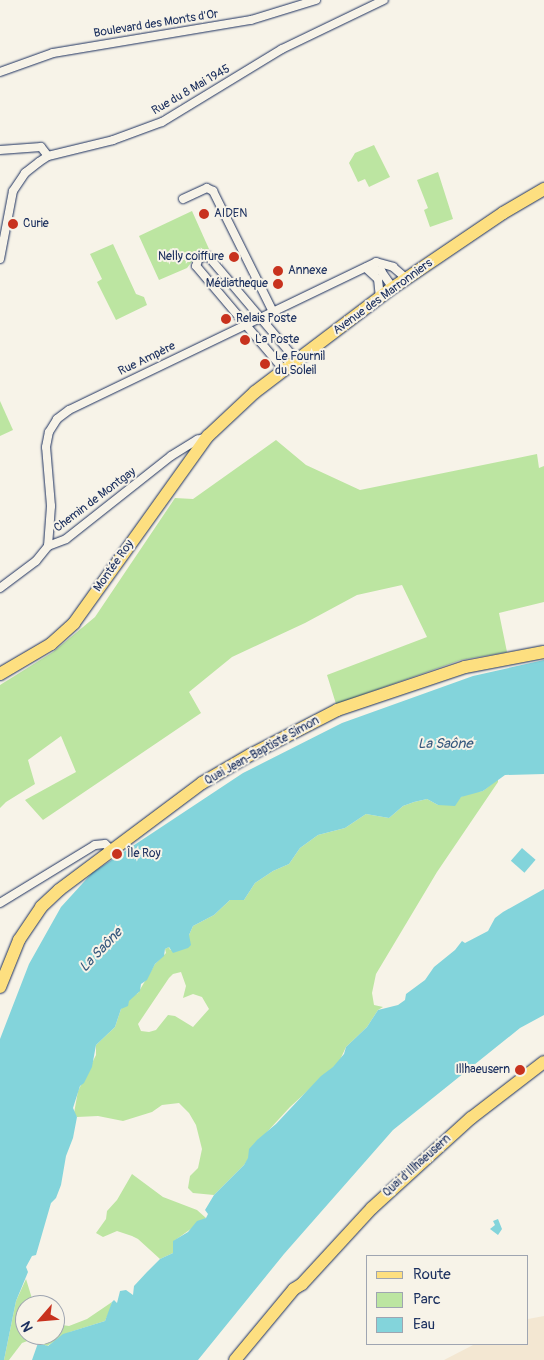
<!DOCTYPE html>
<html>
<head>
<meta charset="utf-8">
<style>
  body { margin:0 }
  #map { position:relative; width:544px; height:1360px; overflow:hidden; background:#f7f3e8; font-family:Pangolin,sans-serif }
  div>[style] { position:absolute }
  .built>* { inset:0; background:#f3e7d2 }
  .green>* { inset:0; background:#bce5a1 }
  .water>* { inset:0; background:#83d4db; transform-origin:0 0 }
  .roads { filter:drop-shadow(0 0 1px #1b2f5e) drop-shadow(0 0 1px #1b2f5e) }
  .minor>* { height:8px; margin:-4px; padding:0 4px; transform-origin:4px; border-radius:4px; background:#f7f3e8 }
  .primary>* { height:12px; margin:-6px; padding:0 6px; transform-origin:6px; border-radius:6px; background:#fddf80 }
  .dots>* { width:14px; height:14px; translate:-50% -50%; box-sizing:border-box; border:2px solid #f7f3e8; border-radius:50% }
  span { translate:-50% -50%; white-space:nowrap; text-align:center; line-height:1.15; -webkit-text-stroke:4px #f7f3e8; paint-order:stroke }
  .street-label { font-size:12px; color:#1b2f5e }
  .poi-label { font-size:12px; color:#1b2f5e }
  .left { translate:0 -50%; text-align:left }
  .right { translate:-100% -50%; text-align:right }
  .water-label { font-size:14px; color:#35587d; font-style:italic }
  .legend { position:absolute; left:366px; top:1255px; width:162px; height:90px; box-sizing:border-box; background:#f7f3e8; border:1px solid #9fa5b1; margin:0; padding:6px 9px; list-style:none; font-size:15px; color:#1b2f5e }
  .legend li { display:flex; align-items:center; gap:10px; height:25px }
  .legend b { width:25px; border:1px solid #9fa5b1 }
  .north { position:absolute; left:15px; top:1295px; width:50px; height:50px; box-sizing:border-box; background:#f7f3e8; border:1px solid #9fa5b1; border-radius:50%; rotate:243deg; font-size:14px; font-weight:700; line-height:20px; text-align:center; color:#1b2f5e }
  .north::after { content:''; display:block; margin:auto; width:18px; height:22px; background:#c8321e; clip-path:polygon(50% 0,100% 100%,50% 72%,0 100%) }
</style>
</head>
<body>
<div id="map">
  <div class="built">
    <div style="clip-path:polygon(544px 1316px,544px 1360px,444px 1360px,475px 1344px,528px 1344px,528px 1319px)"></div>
  </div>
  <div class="green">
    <div style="clip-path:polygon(374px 145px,390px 177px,369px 187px,365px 179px,358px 182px,349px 163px,355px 153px)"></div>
    <div style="clip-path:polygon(438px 172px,453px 219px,430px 227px,424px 210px,428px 208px,417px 180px)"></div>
    <div style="clip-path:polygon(192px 211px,209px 249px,197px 255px,187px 268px,159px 280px,139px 236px)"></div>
    <div style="clip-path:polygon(113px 244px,136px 294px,144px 297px,147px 305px,116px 320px,97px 282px,102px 279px,90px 254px)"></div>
    <div style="clip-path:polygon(0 401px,13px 430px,0 436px)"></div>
    <div style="clip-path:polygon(276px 440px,306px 465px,360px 490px,537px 454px,539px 468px,544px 466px,544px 602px,499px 613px,507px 652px,461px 660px,336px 704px,327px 675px,427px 637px,402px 585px,357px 595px,305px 623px,232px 657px,189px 692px,201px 713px,43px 820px,25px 800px,76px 772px,61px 736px,28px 760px,35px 784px,6px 802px,0 808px,0 685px,53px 652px,95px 617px,175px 498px,193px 499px)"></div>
    <div style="clip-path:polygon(evenodd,498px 779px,498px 782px,437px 872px,376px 974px,372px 993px,374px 1005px,383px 1007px,378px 1010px,367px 1027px,346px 1047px,339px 1062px,290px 1107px,267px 1132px,244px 1165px,214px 1195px,193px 1193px,188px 1188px,190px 1176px,198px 1168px,202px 1149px,196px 1125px,189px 1113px,179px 1103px,162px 1105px,152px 1112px,123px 1121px,98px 1116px,77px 1117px,74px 1113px,78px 1091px,96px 1055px,96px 1045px,115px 1027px,121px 1009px,133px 996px,138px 993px,155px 964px,166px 953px,165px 949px,169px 947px,170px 950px,189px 935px,193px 926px,214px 915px,230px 900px,244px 900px,255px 883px,273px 871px,289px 864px,300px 848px,318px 835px,345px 828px,366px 814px,389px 818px,403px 806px,414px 802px,427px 799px,438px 805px,444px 804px,470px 793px,483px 791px,498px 779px,181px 972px,186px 986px,183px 998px,193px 994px,202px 997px,209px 1009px,193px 1027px,175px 1016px,168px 1015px,156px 1030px,149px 1032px,141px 1031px,138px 1024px,169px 978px,173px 974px,181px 972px)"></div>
    <div style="clip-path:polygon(132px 1174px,163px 1197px,197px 1210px,206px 1218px,174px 1241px,173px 1253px,160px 1259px,138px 1239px,132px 1236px,117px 1231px,103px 1237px,96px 1233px,106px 1219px,107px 1211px,117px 1200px)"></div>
    <div style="clip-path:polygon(26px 1279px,34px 1305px,25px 1305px,25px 1335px,55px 1335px,55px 1316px,62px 1325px,69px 1326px,87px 1319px,112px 1302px,110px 1310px,105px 1321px,70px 1332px,47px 1346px,33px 1339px,22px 1343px,9px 1360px,4px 1360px,16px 1301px)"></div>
  </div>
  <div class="water">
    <div style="clip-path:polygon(544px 660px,544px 774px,505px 775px,483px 791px,461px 797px,455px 806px,438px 805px,427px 799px,414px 802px,403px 806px,389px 818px,366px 814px,345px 828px,318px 835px,300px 848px,289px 864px,273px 871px,255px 883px,244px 900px,230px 900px,214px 915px,193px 926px,189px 935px,191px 945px,188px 948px,173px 953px,169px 947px,165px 949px,164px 956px,155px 964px,147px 980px,141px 984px,140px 991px,129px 1001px,128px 1006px,121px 1009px,115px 1027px,96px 1045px,92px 1067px,84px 1083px,80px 1086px,73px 1108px,77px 1117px,73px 1138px,66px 1156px,61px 1185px,56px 1198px,51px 1203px,36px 1255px,32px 1256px,26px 1267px,28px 1272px,16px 1301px,4px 1360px,0 1360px,0 1039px,29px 964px,61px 907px,92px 873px,243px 773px,342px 723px,473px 676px)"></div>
    <div style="left:522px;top:848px;width:18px;height:17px;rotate:41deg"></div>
    <div style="clip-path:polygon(544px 889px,544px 1015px,520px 1028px,393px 1130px,284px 1254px,198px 1360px,32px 1360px,38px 1343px,48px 1346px,63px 1334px,105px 1321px,112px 1302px,114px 1300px,117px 1303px,120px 1291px,126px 1290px,133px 1295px,134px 1286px,147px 1272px,160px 1259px,173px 1253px,173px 1241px,188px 1232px,197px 1221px,206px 1218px,208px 1214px,205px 1210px,214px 1195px,244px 1165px,248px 1158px,249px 1149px,257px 1140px,276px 1124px,321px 1076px,333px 1067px,344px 1054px,346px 1047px,367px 1027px,378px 1010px,398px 1005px,405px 1000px,406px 994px,425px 980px,434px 967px,455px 950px,462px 941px,465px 943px,488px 931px,495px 918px,503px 912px)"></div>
    <div style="clip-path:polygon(498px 1219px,502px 1229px,498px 1235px,490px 1229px,495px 1225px,493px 1221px)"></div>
  </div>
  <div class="roads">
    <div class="minor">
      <div style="left:0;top:72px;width:56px;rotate:-19.7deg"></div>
      <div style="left:53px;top:53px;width:201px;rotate:-9.5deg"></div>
      <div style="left:251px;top:20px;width:68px;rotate:-17.1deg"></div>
      <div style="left:0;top:150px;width:41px;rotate:-4.2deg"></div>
      <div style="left:41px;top:147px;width:11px;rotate:52deg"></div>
      <div style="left:183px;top:199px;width:26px;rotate:-25deg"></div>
      <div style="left:207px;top:188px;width:7px;rotate:27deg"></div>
      <div style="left:213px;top:191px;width:133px;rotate:63.6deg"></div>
      <div style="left:0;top:259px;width:69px;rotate:-79.2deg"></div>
      <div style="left:13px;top:191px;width:22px;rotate:-56deg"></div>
      <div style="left:25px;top:173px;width:18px;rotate:-38deg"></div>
      <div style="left:39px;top:162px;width:11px;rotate:-34deg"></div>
      <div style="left:48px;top:156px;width:67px;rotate:-13.8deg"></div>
      <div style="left:113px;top:140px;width:52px;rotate:-20.2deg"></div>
      <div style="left:162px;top:122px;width:140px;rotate:-31.3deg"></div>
      <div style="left:282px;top:49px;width:113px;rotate:-25.7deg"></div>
      <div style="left:367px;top:267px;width:15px;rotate:16deg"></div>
      <div style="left:381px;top:271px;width:21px;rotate:55deg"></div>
      <div style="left:366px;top:268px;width:16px;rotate:43deg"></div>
      <div style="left:378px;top:279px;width:18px;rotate:84deg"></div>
      <div style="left:284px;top:370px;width:136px;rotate:-130.2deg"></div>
      <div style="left:196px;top:266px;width:9px;rotate:-69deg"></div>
      <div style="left:199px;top:258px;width:9px;rotate:-13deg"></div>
      <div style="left:208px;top:256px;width:138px;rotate:49.7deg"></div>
      <div style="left:48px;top:546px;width:40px;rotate:-85.7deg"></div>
      <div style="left:51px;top:506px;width:59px;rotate:-94.8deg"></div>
      <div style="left:46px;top:447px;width:15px;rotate:-79deg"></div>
      <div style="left:49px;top:432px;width:15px;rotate:-58deg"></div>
      <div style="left:57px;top:419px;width:15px;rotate:-37deg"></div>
      <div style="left:69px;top:410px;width:341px;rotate:-25.7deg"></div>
      <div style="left:376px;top:262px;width:18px;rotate:16deg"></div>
      <div style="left:393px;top:267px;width:18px;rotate:41deg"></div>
      <div style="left:0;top:588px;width:45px;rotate:-36.9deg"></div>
      <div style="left:36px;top:561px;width:19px;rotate:-51deg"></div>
      <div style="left:48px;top:546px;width:19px;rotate:-21deg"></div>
      <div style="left:66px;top:539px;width:134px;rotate:-38.3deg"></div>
      <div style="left:171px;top:456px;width:31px;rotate:-32deg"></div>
      <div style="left:197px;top:440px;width:9px;rotate:-18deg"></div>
      <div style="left:0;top:903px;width:111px;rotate:-31.4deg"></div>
      <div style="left:95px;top:845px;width:10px;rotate:-6deg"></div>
      <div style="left:105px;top:844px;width:9px;rotate:41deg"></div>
    </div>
    <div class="primary">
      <div style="left:0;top:674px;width:59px;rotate:-30.5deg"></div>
      <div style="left:51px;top:644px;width:31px;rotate:-42deg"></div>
      <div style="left:74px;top:623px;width:230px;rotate:-54.4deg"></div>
      <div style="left:208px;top:436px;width:64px;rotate:-43.1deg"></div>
      <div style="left:255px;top:392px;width:167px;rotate:-37.2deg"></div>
      <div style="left:388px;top:291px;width:139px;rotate:-34.1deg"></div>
      <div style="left:503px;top:213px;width:48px;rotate:-30.3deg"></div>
      <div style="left:0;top:987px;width:51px;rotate:-68deg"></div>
      <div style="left:19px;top:940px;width:40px;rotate:-56deg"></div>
      <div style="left:41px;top:907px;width:25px;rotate:-43deg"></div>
      <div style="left:59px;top:890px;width:179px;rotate:-36.8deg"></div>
      <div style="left:202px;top:783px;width:56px;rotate:-30.3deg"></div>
      <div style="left:250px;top:755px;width:98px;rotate:-27.3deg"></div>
      <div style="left:337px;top:710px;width:135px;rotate:-18.6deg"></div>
      <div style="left:465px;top:667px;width:80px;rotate:-10.8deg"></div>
      <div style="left:235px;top:1360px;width:92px;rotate:-50.3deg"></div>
      <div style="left:294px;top:1289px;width:9px;rotate:-32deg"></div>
      <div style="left:302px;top:1284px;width:103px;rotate:-47.4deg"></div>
      <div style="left:372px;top:1208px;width:134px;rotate:-42.3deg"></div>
      <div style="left:471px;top:1118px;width:92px;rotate:-37.5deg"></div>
    </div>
  </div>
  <div class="dots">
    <div style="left:204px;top:214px;background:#c8321e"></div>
    <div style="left:13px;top:224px;background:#c8321e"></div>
    <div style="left:234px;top:257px;background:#c8321e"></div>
    <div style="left:278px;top:271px;background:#c8321e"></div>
    <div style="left:278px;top:284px;background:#c8321e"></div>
    <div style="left:226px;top:319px;background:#c8321e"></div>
    <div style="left:245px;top:340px;background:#c8321e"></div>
    <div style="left:265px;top:364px;background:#c8321e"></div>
    <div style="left:117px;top:854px;background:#c8321e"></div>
    <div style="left:520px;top:1070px;background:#c8321e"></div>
  </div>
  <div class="street-label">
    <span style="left:156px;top:24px;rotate:-9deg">Boulevard des Monts d'Or</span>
    <span style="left:191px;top:90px;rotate:-30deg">Rue du 8 Mai 1945</span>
    <span style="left:383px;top:297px;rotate:-36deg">Avenue des Marronniers</span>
    <span style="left:147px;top:359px;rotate:-26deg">Rue Ampère</span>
    <span style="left:95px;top:500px;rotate:-37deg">Chemin de Montgay</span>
    <span style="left:114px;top:566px;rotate:-55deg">Montée Roy</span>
    <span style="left:262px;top:751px;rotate:-29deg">Quai Jean-Baptiste Simon</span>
    <span style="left:417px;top:1166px;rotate:-42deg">Quai d'Illhaeusern</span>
  </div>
  <div class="poi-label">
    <span class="left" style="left:214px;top:214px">AIDEN</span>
    <span class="left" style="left:23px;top:224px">Curie</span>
    <span class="right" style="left:224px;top:257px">Nelly coiffure</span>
    <span class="left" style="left:288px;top:271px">Annexe</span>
    <span class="right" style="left:268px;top:284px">Médiatheque</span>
    <span class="left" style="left:236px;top:319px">Relais Poste</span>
    <span class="left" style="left:255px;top:340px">La Poste</span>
    <span class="left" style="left:275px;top:364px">Le Fournil<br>du Soleil</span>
    <span class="left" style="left:127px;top:854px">Île Roy</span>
    <span class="right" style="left:510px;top:1070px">Illhaeusern</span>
  </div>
  <div class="water-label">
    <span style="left:445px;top:744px">La Saône</span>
    <span style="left:101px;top:950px;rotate:-46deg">La Saône</span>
  </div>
  <ul class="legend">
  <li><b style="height:6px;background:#fddf80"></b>Route</li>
  <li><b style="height:14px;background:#bce5a1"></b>Parc</li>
  <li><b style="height:14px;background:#83d4db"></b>Eau</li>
  </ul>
  <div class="north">N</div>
</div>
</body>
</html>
